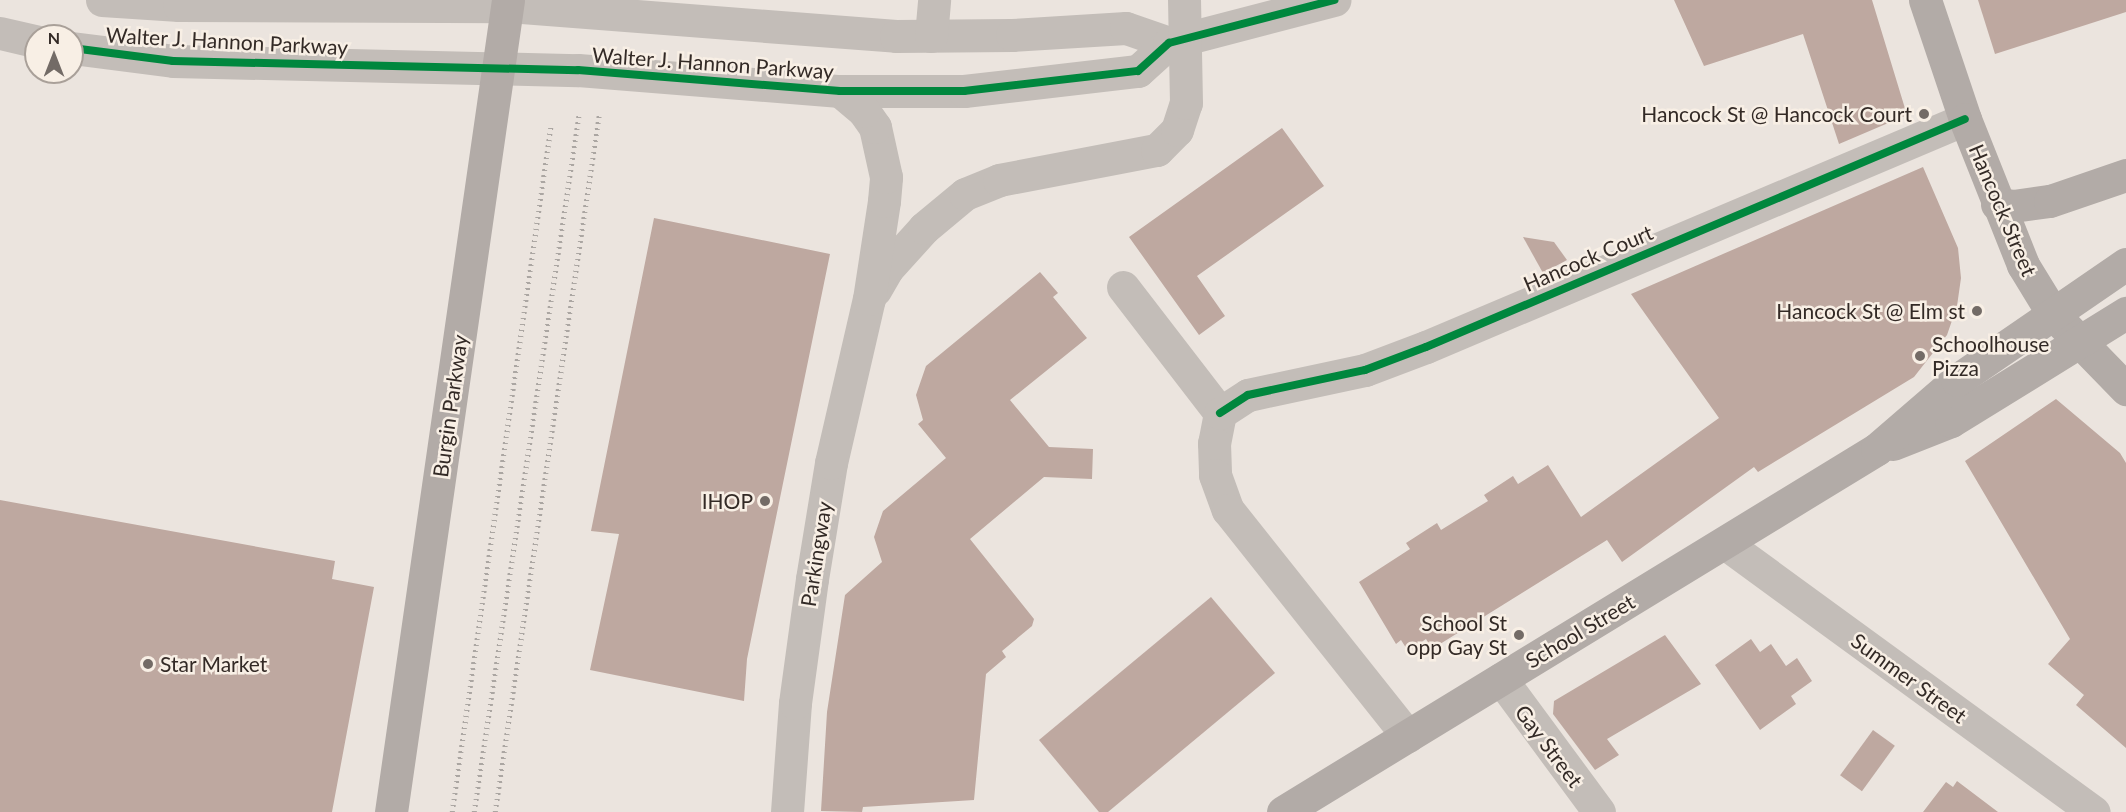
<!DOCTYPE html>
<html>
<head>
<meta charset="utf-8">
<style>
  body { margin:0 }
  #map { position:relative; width:2126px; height:812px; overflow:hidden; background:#ebe4de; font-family:Lato,sans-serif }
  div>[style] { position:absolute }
  .building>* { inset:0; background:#bea8a0; transform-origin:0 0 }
  .minor>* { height:33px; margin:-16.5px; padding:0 16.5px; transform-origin:16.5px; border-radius:16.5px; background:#c3bdb8 }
  .major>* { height:33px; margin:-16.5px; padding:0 16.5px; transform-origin:16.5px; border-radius:16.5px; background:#b2aba7 }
  .rail>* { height:4.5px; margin-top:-2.25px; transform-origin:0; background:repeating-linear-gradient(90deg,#aba6a2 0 1.5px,transparent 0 6px) }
  .cycleway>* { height:8px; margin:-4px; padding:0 4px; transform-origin:4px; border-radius:4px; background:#00873e }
  .dots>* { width:16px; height:16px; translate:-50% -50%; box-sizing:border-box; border:3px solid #f8efe5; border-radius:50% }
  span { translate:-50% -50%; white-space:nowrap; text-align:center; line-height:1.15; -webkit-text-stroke:5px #f8efe5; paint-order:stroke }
  .street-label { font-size:21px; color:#332a26 }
  .poi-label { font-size:21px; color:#332a26 }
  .right { translate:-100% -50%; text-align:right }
  .left { translate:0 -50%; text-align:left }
  .north { position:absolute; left:24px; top:24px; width:60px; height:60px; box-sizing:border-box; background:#f8efe5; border:2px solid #a9a099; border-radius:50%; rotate:0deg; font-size:16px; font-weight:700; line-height:24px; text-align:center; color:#332a26 }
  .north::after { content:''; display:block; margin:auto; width:21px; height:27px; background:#736b66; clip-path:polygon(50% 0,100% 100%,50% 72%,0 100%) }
</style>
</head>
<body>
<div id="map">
  <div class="building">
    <div style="clip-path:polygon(1674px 0,1872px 0,1907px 115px,1839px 144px,1803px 34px,1704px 66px)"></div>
    <div style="clip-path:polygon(1978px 0,2126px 0,2126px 12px,1995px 54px)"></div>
    <div style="clip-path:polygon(1282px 128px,1324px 186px,1197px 276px,1225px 316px,1199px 335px,1129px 237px)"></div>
    <div style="clip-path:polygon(1923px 167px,1958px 248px,1961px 278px,1957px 306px,1947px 335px,1914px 377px,1758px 472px,1754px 467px,1622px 562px,1607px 540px,1432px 649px,1426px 639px,1408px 651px,1401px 640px,1396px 644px,1359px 582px,1410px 549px,1406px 543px,1437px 523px,1441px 530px,1488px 501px,1484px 495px,1513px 476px,1518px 484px,1548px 465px,1581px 517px,1719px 418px,1631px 294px)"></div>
    <div style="clip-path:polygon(654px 218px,830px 254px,747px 659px,744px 701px,590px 670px,619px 534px,591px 531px)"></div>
    <div style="clip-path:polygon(1523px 237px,1554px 242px,1567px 260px,1543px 273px)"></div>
    <div style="clip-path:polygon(1040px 272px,1058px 293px,1053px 297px,1087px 338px,1010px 400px,1049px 447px,1093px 449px,1092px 479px,1044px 477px,970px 539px,1034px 619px,1032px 626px,1002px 651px,1006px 657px,986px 674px,974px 800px,863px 807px,862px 812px,821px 811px,827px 712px,845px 595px,882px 562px,874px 537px,883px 511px,946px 458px,918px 424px,923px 420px,916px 395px,926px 366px)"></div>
    <div style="clip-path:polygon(2056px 399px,2120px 453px,2126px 463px,2126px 748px,2076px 705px,2084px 695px,2048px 664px,2070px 639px,1965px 461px)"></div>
    <div style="clip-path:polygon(0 500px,335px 561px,332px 579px,374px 587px,332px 812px,0 812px)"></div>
    <div style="clip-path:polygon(1211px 597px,1275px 673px,1108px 812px,1099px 812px,1039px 740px)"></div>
    <div style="clip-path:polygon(1665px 635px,1701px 684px,1607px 739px,1619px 755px,1595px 770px,1553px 714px,1554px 701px)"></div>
    <div style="clip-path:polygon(1751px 639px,1760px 652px,1771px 644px,1786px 666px,1797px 658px,1812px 681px,1791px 696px,1796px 704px,1760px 730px,1715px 665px)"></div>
    <div style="left:1873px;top:730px;width:27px;height:56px;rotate:36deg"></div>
    <div style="clip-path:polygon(1957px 781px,1998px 812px,1923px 812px,1946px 782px,1953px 787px)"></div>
  </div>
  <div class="minor">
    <div style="left:102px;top:0;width:77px;rotate:3.7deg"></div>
    <div style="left:179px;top:5px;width:328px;rotate:0.2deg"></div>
    <div style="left:507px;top:6px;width:390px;rotate:4.4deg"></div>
    <div style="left:896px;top:36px;width:116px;rotate:-0.5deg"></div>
    <div style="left:1012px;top:35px;width:114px;rotate:-3.5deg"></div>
    <div style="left:1126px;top:28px;width:46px;rotate:19.2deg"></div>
    <div style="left:0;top:33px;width:37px;rotate:13deg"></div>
    <div style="left:931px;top:36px;width:36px;rotate:-85deg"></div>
    <div style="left:72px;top:48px;width:102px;rotate:7.3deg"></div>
    <div style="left:173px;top:61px;width:405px;rotate:1.3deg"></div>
    <div style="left:578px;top:70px;width:263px;rotate:4.6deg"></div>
    <div style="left:840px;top:91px;width:124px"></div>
    <div style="left:964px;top:91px;width:175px;rotate:-6.6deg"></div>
    <div style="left:1138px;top:71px;width:42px;rotate:-42.1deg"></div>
    <div style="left:1169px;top:43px;width:171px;rotate:-14.6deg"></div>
    <div style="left:1123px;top:287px;width:159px;rotate:52.4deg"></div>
    <div style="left:1220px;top:413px;width:31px;rotate:101deg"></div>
    <div style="left:1214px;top:443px;width:32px;rotate:88deg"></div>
    <div style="left:1215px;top:475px;width:37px;rotate:70deg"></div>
    <div style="left:1228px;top:510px;width:289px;rotate:51.5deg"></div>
    <div style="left:875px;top:290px;width:24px;rotate:-60deg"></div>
    <div style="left:887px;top:269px;width:55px;rotate:-47.9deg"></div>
    <div style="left:924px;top:228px;width:53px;rotate:-39.7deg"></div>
    <div style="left:965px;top:194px;width:37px;rotate:-22deg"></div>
    <div style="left:999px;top:180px;width:161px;rotate:-10.8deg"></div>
    <div style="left:1157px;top:150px;width:28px;rotate:-45deg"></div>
    <div style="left:1177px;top:130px;width:28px;rotate:-72deg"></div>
    <div style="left:1186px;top:103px;width:103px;rotate:-91.1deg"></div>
    <div style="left:1220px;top:413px;width:33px;rotate:-33deg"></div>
    <div style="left:1248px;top:395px;width:120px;rotate:-12.1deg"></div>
    <div style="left:1365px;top:370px;width:65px;rotate:-20.7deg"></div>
    <div style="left:1426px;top:347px;width:585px;rotate:-22.93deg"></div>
    <div style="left:1726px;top:544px;width:455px;rotate:36.1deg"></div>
    <div style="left:1501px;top:679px;width:165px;rotate:53.6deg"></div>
    <div style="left:787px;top:812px;width:109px;rotate:-85.8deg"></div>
    <div style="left:795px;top:703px;width:125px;rotate:-82.2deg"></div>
    <div style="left:812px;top:579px;width:118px;rotate:-80.7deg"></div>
    <div style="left:831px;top:463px;width:168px;rotate:-77deg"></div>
    <div style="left:869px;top:299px;width:99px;rotate:-81.3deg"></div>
    <div style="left:884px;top:201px;width:24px;rotate:-85deg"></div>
    <div style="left:886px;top:177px;width:51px;rotate:-102.4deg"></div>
    <div style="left:875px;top:127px;width:19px;rotate:-125deg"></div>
    <div style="left:864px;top:111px;width:31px;rotate:-140deg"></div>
  </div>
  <div class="major">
    <div style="left:1925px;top:0;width:126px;rotate:71.4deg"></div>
    <div style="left:1965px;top:119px;width:157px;rotate:68.3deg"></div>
    <div style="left:2023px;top:265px;width:57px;rotate:58.5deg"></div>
    <div style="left:2053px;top:314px;width:105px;rotate:45.8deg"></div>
    <div style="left:1997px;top:204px;width:16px;rotate:7deg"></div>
    <div style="left:2013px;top:206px;width:37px;rotate:-8deg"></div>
    <div style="left:2050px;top:201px;width:80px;rotate:-18.9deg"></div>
    <div style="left:1893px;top:444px;width:62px;rotate:-21.6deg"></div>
    <div style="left:1951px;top:421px;width:206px;rotate:-31.7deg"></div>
    <div style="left:391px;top:812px;width:820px;rotate:-81.8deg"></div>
    <div style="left:1283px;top:812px;width:696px;rotate:-31.43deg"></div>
    <div style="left:1877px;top:449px;width:106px;rotate:-40.8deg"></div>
    <div style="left:1957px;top:380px;width:205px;rotate:-34.5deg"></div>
  </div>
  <div class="rail">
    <div style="left:452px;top:812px;width:695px;rotate:-81.81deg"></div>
    <div style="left:474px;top:812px;width:706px;rotate:-81.45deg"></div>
    <div style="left:495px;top:812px;width:705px;rotate:-81.51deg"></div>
  </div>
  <div class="cycleway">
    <div style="left:72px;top:48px;width:102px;rotate:7.3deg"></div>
    <div style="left:173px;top:61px;width:405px;rotate:1.3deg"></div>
    <div style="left:578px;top:70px;width:263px;rotate:4.6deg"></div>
    <div style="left:840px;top:91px;width:124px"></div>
    <div style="left:964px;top:91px;width:175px;rotate:-6.6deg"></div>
    <div style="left:1138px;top:71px;width:42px;rotate:-42.1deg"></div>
    <div style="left:1169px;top:43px;width:171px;rotate:-14.6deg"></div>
    <div style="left:1220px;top:413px;width:33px;rotate:-33deg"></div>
    <div style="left:1248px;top:395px;width:120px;rotate:-12.1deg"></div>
    <div style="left:1365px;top:370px;width:65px;rotate:-20.7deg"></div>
    <div style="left:1426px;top:347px;width:585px;rotate:-22.93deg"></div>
  </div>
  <div class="dots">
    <div style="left:1924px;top:114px;background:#736b66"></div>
    <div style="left:1977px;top:311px;background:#736b66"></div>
    <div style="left:1920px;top:356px;background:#736b66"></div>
    <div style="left:765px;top:501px;background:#736b66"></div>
    <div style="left:1519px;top:635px;background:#736b66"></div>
    <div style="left:148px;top:664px;background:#736b66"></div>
  </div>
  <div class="street-label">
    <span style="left:227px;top:41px;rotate:3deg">Walter J. Hannon Parkway</span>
    <span style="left:713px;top:63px;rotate:4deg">Walter J. Hannon Parkway</span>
    <span style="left:2003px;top:210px;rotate:67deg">Hancock Street</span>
    <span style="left:1588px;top:258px;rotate:-23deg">Hancock Court</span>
    <span style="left:450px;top:406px;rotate:-82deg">Burgin Parkway</span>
    <span style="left:816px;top:554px;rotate:-81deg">Parkingway</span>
    <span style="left:1580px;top:631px;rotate:-31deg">School Street</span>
    <span style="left:1909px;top:678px;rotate:36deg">Summer Street</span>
    <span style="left:1549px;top:746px;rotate:53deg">Gay Street</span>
  </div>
  <div class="poi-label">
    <span class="right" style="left:1912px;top:114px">Hancock St @ Hancock Court</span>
    <span class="right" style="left:1965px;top:311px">Hancock St @ Elm st</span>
    <span class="left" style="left:1932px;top:356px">Schoolhouse<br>Pizza</span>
    <span class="right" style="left:753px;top:501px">IHOP</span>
    <span class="right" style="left:1507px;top:635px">School St<br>opp Gay St</span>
    <span class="left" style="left:160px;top:664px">Star Market</span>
  </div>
  <div class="north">N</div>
</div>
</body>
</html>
